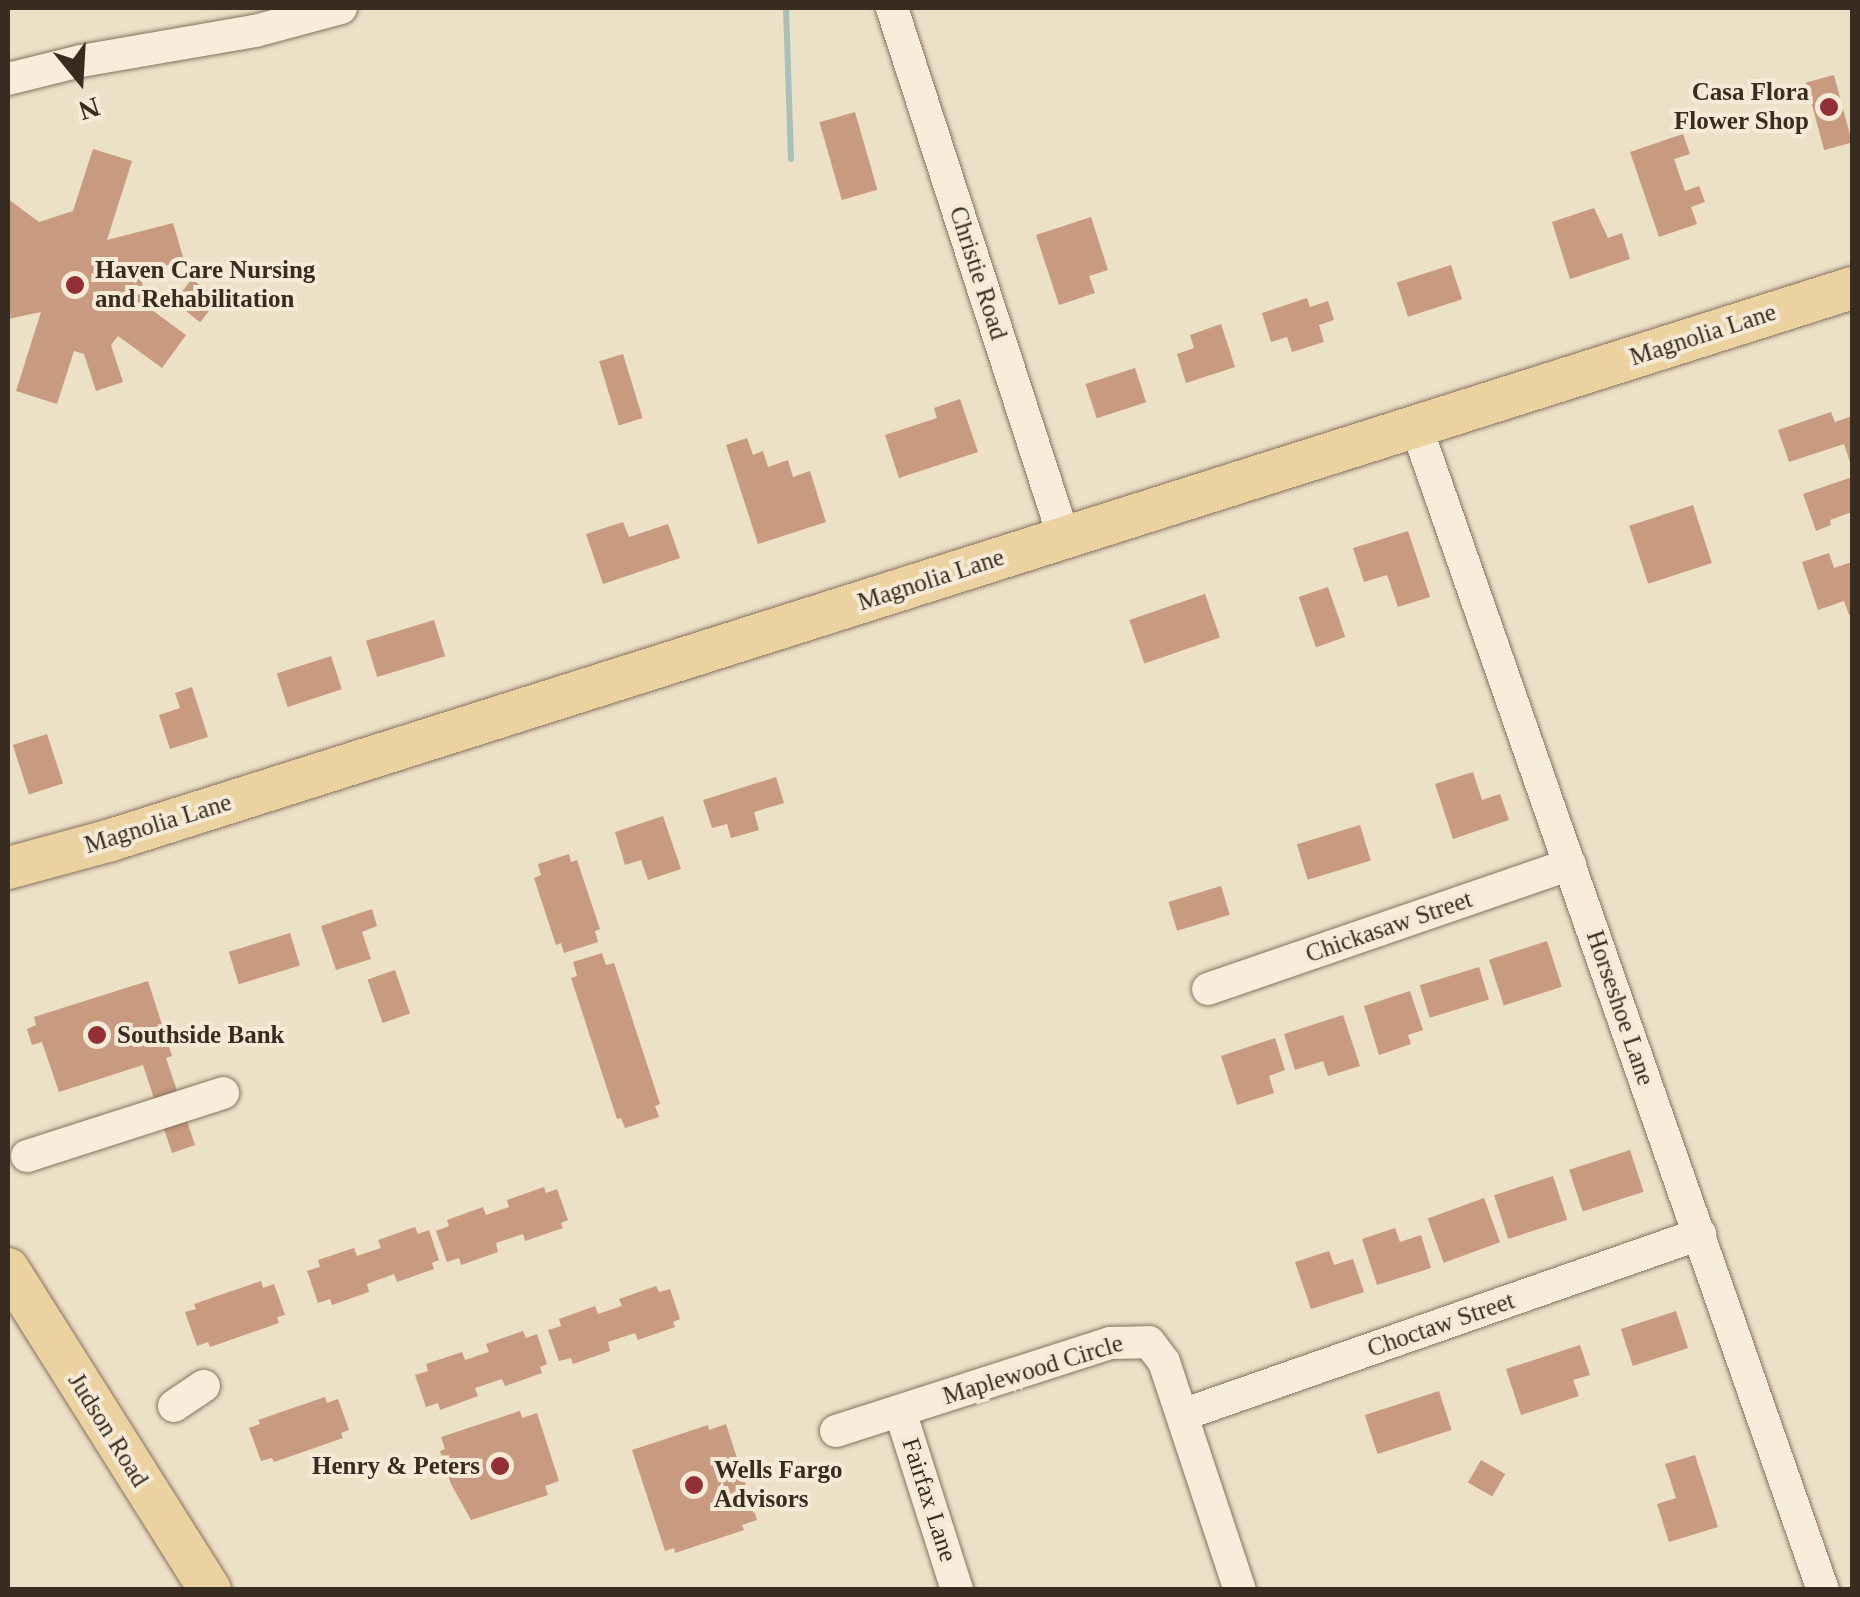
<!DOCTYPE html>
<html>
<head>
<meta charset="utf-8">
<style>
  body { margin:0 }
  #map { position:relative; width:1860px; height:1597px; overflow:hidden; background:#ece0c7; font-family:"Times New Roman",serif }
  div>[style] { position:absolute }
  .stream>* { height:6px; margin:-3px; padding:0 3px; transform-origin:3px; border-radius:3px; background:#a8c0b8 }
  .building>* { inset:0; background:#c89a7f; transform-origin:0 0 }
  .roads { filter:drop-shadow(0 0 2px #87725d) drop-shadow(0 0 2px #87725d) }
  .minor>* { height:32px; margin:-16px; padding:0 16px; transform-origin:16px; border-radius:16px; background:#f7edda }
  .major>* { height:42px; margin:-21px; padding:0 21px; transform-origin:21px; border-radius:21px; background:#edd2a1 }
  .dots>* { width:28px; height:28px; translate:-50% -50%; box-sizing:border-box; border:5px solid #f4ead6; border-radius:50% }
  span { translate:-50% -50%; white-space:nowrap; text-align:center; line-height:1.15; -webkit-text-stroke:8px #f4ead6; paint-order:stroke }
  .poi-label { font-size:25px; color:#382b20; font-weight:700 }
  .right { translate:-100% -50%; text-align:right }
  .left { translate:0 -50%; text-align:left }
  .street-label { font-size:25px; color:#382b20 }
  .frame { position:absolute; inset:0; border:10px solid #382b20; pointer-events:none }
  .north { position:absolute; left:30px; top:30px; width:100px; height:100px; -webkit-text-stroke:8px #f4ead6; paint-order:stroke; rotate:162deg; font-size:28px; font-weight:700; line-height:40px; text-align:center; color:#382b20 }
  .north::after { content:''; display:block; margin:auto; width:35px; height:45px; background:#382b20; clip-path:polygon(50% 0,100% 100%,50% 72%,0 100%) }
</style>
</head>
<body>
<div id="map">
  <div class="stream">
    <div style="left:786px;top:8px;width:151px;rotate:88.1deg"></div>
  </div>
  <div class="building">
    <div style="left:1834px;top:75px;width:70px;height:29px;rotate:75deg"></div>
    <div style="left:855px;top:112px;width:81px;height:37px;rotate:74deg"></div>
    <div style="clip-path:polygon(1683px 134px,1690px 154px,1674px 159px,1685px 191px,1699px 186px,1705px 202px,1691px 207px,1697px 224px,1659px 237px,1630px 152px)"></div>
    <div style="clip-path:polygon(93px 149px,132px 161px,107px 240px,173px 223px,184px 260px,139px 274px,146px 296px,141px 302px,186px 335px,162px 368px,118px 336px,111px 345px,123px 382px,96px 391px,84px 354px,74px 351px,57px 404px,16px 391px,41px 312px,8px 319px,8px 199px,39px 222px,73px 211px)"></div>
    <div style="clip-path:polygon(1594px 208px,1608px 238px,1622px 233px,1630px 259px,1570px 279px,1552px 222px)"></div>
    <div style="clip-path:polygon(1091px 217px,1108px 270px,1089px 276px,1095px 293px,1059px 305px,1036px 235px)"></div>
    <div style="left:1451px;top:265px;width:36px;height:57px;rotate:72deg"></div>
    <div style="left:192px;top:279px;width:33px;height:29px;rotate:38deg"></div>
    <div style="clip-path:polygon(1307px 298px,1310px 307px,1328px 301px,1334px 320px,1319px 325px,1324px 342px,1292px 352px,1287px 337px,1271px 342px,1262px 313px)"></div>
    <div style="clip-path:polygon(1221px 324px,1235px 367px,1186px 383px,1177px 354px,1194px 348px,1190px 335px)"></div>
    <div style="left:623px;top:354px;width:67px;height:25px;rotate:73deg"></div>
    <div style="left:1135px;top:368px;width:36px;height:52px;rotate:72deg"></div>
    <div style="clip-path:polygon(960px 399px,978px 452px,899px 478px,885px 435px,937px 418px,934px 408px)"></div>
    <div style="clip-path:polygon(1831px 412px,1835px 422px,1852px 416px,1852px 468px,1844px 444px,1789px 462px,1778px 430px)"></div>
    <div style="clip-path:polygon(747px 438px,753px 455px,763px 451px,768px 467px,788px 460px,793px 477px,810px 471px,826px 522px,758px 544px,726px 445px)"></div>
    <div style="clip-path:polygon(1852px 477px,1852px 512px,1830px 520px,1831px 525px,1816px 531px,1803px 494px)"></div>
    <div style="left:1693px;top:505px;width:61px;height:67px;rotate:72deg"></div>
    <div style="clip-path:polygon(623px 522px,629px 537px,668px 524px,680px 558px,603px 584px,586px 534px)"></div>
    <div style="clip-path:polygon(1408px 531px,1430px 597px,1398px 607px,1387px 575px,1364px 582px,1353px 548px)"></div>
    <div style="clip-path:polygon(1829px 553px,1834px 568px,1852px 562px,1852px 614px,1849px 615px,1844px 601px,1818px 610px,1802px 562px)"></div>
    <div style="left:1328px;top:587px;width:53px;height:31px;rotate:71deg"></div>
    <div style="left:1205px;top:594px;width:46px;height:80px;rotate:71deg"></div>
    <div style="left:434px;top:620px;width:38px;height:71px;rotate:73deg"></div>
    <div style="left:331px;top:656px;width:35px;height:57px;rotate:72deg"></div>
    <div style="clip-path:polygon(192px 687px,208px 737px,170px 749px,159px 715px,180px 708px,175px 693px)"></div>
    <div style="left:47px;top:734px;width:52px;height:36px;rotate:72deg"></div>
    <div style="clip-path:polygon(1473px 772px,1482px 800px,1500px 794px,1509px 820px,1453px 839px,1435px 784px)"></div>
    <div style="clip-path:polygon(776px 777px,784px 803px,754px 812px,759px 830px,731px 838px,727px 824px,712px 828px,703px 800px)"></div>
    <div style="clip-path:polygon(663px 816px,681px 869px,648px 880px,641px 860px,625px 865px,615px 832px)"></div>
    <div style="left:1360px;top:825px;width:37px;height:66px;rotate:73deg"></div>
    <div style="clip-path:polygon(569px 854px,571px 862px,577px 860px,600px 929px,595px 931px,598px 942px,564px 953px,561px 943px,556px 945px,534px 878px,541px 875px,538px 864px)"></div>
    <div style="left:1221px;top:886px;width:30px;height:55px;rotate:73deg"></div>
    <div style="clip-path:polygon(372px 909px,377px 926px,362px 932px,371px 959px,336px 970px,321px 926px)"></div>
    <div style="left:290px;top:933px;width:34px;height:64px;rotate:73deg"></div>
    <div style="left:1547px;top:941px;width:48px;height:61px;rotate:72deg"></div>
    <div style="clip-path:polygon(602px 953px,606px 965px,614px 963px,660px 1104px,655px 1106px,659px 1117px,625px 1128px,621px 1118px,617px 1119px,571px 978px,577px 976px,573px 962px)"></div>
    <div style="left:1479px;top:967px;width:34px;height:62px;rotate:73deg"></div>
    <div style="left:395px;top:970px;width:46px;height:29px;rotate:71deg"></div>
    <div style="clip-path:polygon(148px 981px,172px 1056px,166px 1058px,195px 1145px,172px 1153px,143px 1065px,59px 1092px,42px 1042px,32px 1045px,27px 1029px,36px 1025px,34px 1017px)"></div>
    <div style="clip-path:polygon(1410px 991px,1423px 1030px,1408px 1035px,1411px 1044px,1379px 1055px,1364px 1006px)"></div>
    <div style="clip-path:polygon(1343px 1015px,1360px 1066px,1328px 1076px,1323px 1061px,1295px 1070px,1284px 1034px)"></div>
    <div style="clip-path:polygon(1275px 1038px,1285px 1070px,1269px 1076px,1274px 1093px,1237px 1105px,1221px 1056px)"></div>
    <div style="left:1630px;top:1150px;width:44px;height:64px;rotate:72deg"></div>
    <div style="left:1553px;top:1176px;width:46px;height:62px;rotate:72deg"></div>
    <div style="clip-path:polygon(544px 1187px,546px 1193px,557px 1189px,568px 1220px,561px 1223px,563px 1228px,525px 1241px,523px 1234px,496px 1243px,498px 1252px,461px 1265px,459px 1258px,447px 1262px,436px 1231px,449px 1226px,447px 1220px,483px 1207px,486px 1215px,509px 1207px,507px 1200px)"></div>
    <div style="left:1484px;top:1198px;width:47px;height:60px;rotate:70deg"></div>
    <div style="clip-path:polygon(415px 1227px,418px 1234px,429px 1230px,439px 1260px,432px 1263px,434px 1269px,397px 1282px,394px 1274px,367px 1284px,369px 1292px,332px 1305px,330px 1299px,318px 1303px,307px 1271px,320px 1267px,318px 1260px,354px 1248px,357px 1256px,381px 1248px,378px 1240px)"></div>
    <div style="clip-path:polygon(1395px 1228px,1400px 1242px,1421px 1235px,1431px 1268px,1377px 1285px,1362px 1239px)"></div>
    <div style="clip-path:polygon(1329px 1251px,1334px 1265px,1353px 1259px,1364px 1292px,1311px 1309px,1295px 1262px)"></div>
    <div style="clip-path:polygon(261px 1281px,263px 1288px,274px 1284px,285px 1315px,277px 1317px,279px 1323px,210px 1347px,208px 1342px,197px 1346px,185px 1312px,196px 1309px,194px 1304px)"></div>
    <div style="clip-path:polygon(656px 1286px,659px 1292px,670px 1289px,680px 1319px,673px 1322px,675px 1327px,638px 1340px,635px 1333px,608px 1342px,610px 1351px,573px 1364px,571px 1358px,559px 1361px,548px 1330px,561px 1326px,559px 1319px,595px 1306px,598px 1314px,622px 1306px,619px 1299px)"></div>
    <div style="left:1676px;top:1311px;width:39px;height:58px;rotate:72deg"></div>
    <div style="clip-path:polygon(523px 1331px,526px 1338px,537px 1334px,547px 1364px,540px 1367px,542px 1373px,505px 1386px,502px 1379px,475px 1388px,478px 1396px,440px 1410px,438px 1403px,426px 1407px,415px 1375px,428px 1371px,426px 1364px,462px 1352px,465px 1360px,489px 1352px,486px 1344px)"></div>
    <div style="clip-path:polygon(1580px 1345px,1590px 1375px,1573px 1380px,1579px 1396px,1521px 1415px,1506px 1369px)"></div>
    <div style="left:1439px;top:1391px;width:41px;height:78px;rotate:72deg"></div>
    <div style="clip-path:polygon(325px 1397px,327px 1403px,338px 1399px,349px 1430px,341px 1433px,343px 1438px,274px 1462px,272px 1458px,261px 1461px,249px 1428px,260px 1424px,258px 1420px)"></div>
    <div style="clip-path:polygon(520px 1411px,522px 1418px,537px 1413px,559px 1481px,545px 1486px,548px 1495px,471px 1520px,451px 1484px,440px 1451px,445px 1449px,441px 1437px)"></div>
    <div style="clip-path:polygon(726px 1424px,757px 1520px,742px 1525px,744px 1530px,675px 1553px,674px 1548px,665px 1551px,632px 1450px,708px 1425px,709px 1430px)"></div>
    <div style="clip-path:polygon(1695px 1455px,1718px 1527px,1669px 1542px,1657px 1504px,1676px 1498px,1665px 1464px)"></div>
    <div style="left:1481px;top:1460px;width:28px;height:26px;rotate:30deg"></div>
  </div>
  <div class="roads">
    <div class="minor">
      <div style="left:892px;top:8px;width:557px;rotate:72.02deg"></div>
      <div style="left:8px;top:79px;width:75px;rotate:-13.9deg"></div>
      <div style="left:81px;top:61px;width:177px;rotate:-9.8deg"></div>
      <div style="left:255px;top:31px;width:89px;rotate:-15deg"></div>
      <div style="left:1416px;top:426px;width:1233px;rotate:70.73deg"></div>
      <div style="left:1208px;top:989px;width:383px;rotate:-19deg"></div>
      <div style="left:27px;top:1156px;width:206px;rotate:-17.8deg"></div>
      <div style="left:174px;top:1406px;width:36px;rotate:-34deg"></div>
      <div style="left:900px;top:1411px;width:188px;rotate:72.3deg"></div>
      <div style="left:1182px;top:1415px;width:549px;rotate:-19.26deg"></div>
      <div style="left:836px;top:1431px;width:288px;rotate:-17.8deg"></div>
      <div style="left:1110px;top:1343px;width:39px;rotate:-1deg"></div>
      <div style="left:1149px;top:1342px;width:25px;rotate:53deg"></div>
      <div style="left:1164px;top:1362px;width:240px;rotate:71.6deg"></div>
    </div>
    <div class="major">
      <div style="left:8px;top:868px;width:107px;rotate:-15.2deg"></div>
      <div style="left:111px;top:840px;width:1826px;rotate:-17.59deg"></div>
      <div style="left:8px;top:1269px;width:379px;rotate:57.8deg"></div>
    </div>
  </div>
  <div class="dots">
    <div style="left:1829px;top:107px;background:#933035"></div>
    <div style="left:75px;top:285px;background:#933035"></div>
    <div style="left:97px;top:1035px;background:#933035"></div>
    <div style="left:500px;top:1466px;background:#933035"></div>
    <div style="left:694px;top:1485px;background:#933035"></div>
  </div>
  <div class="poi-label">
    <span class="right" style="left:1809px;top:107px">Casa Flora<br>Flower Shop</span>
    <span class="left" style="left:95px;top:285px">Haven Care Nursing<br>and Rehabilitation</span>
    <span class="left" style="left:117px;top:1035px">Southside Bank</span>
    <span class="right" style="left:480px;top:1466px">Henry &amp; Peters</span>
    <span class="left" style="left:714px;top:1485px">Wells Fargo<br>Advisors</span>
  </div>
  <div class="street-label">
    <span style="left:978px;top:273px;rotate:72deg">Christie Road</span>
    <span style="left:1703px;top:335px;rotate:-18deg">Magnolia Lane</span>
    <span style="left:931px;top:580px;rotate:-18deg">Magnolia Lane</span>
    <span style="left:158px;top:824px;rotate:-17deg">Magnolia Lane</span>
    <span style="left:1389px;top:927px;rotate:-19deg">Chickasaw Street</span>
    <span style="left:1620px;top:1008px;rotate:71deg">Horseshoe Lane</span>
    <span style="left:1441px;top:1325px;rotate:-19deg">Choctaw Street</span>
    <span style="left:1033px;top:1370px;rotate:-17deg">Maplewood Circle</span>
    <span style="left:108px;top:1430px;rotate:58deg">Judson Road</span>
    <span style="left:929px;top:1500px;rotate:72deg">Fairfax Lane</span>
  </div>
  <div class="frame"></div>
  <div class="north">N</div>
</div>
</body>
</html>
